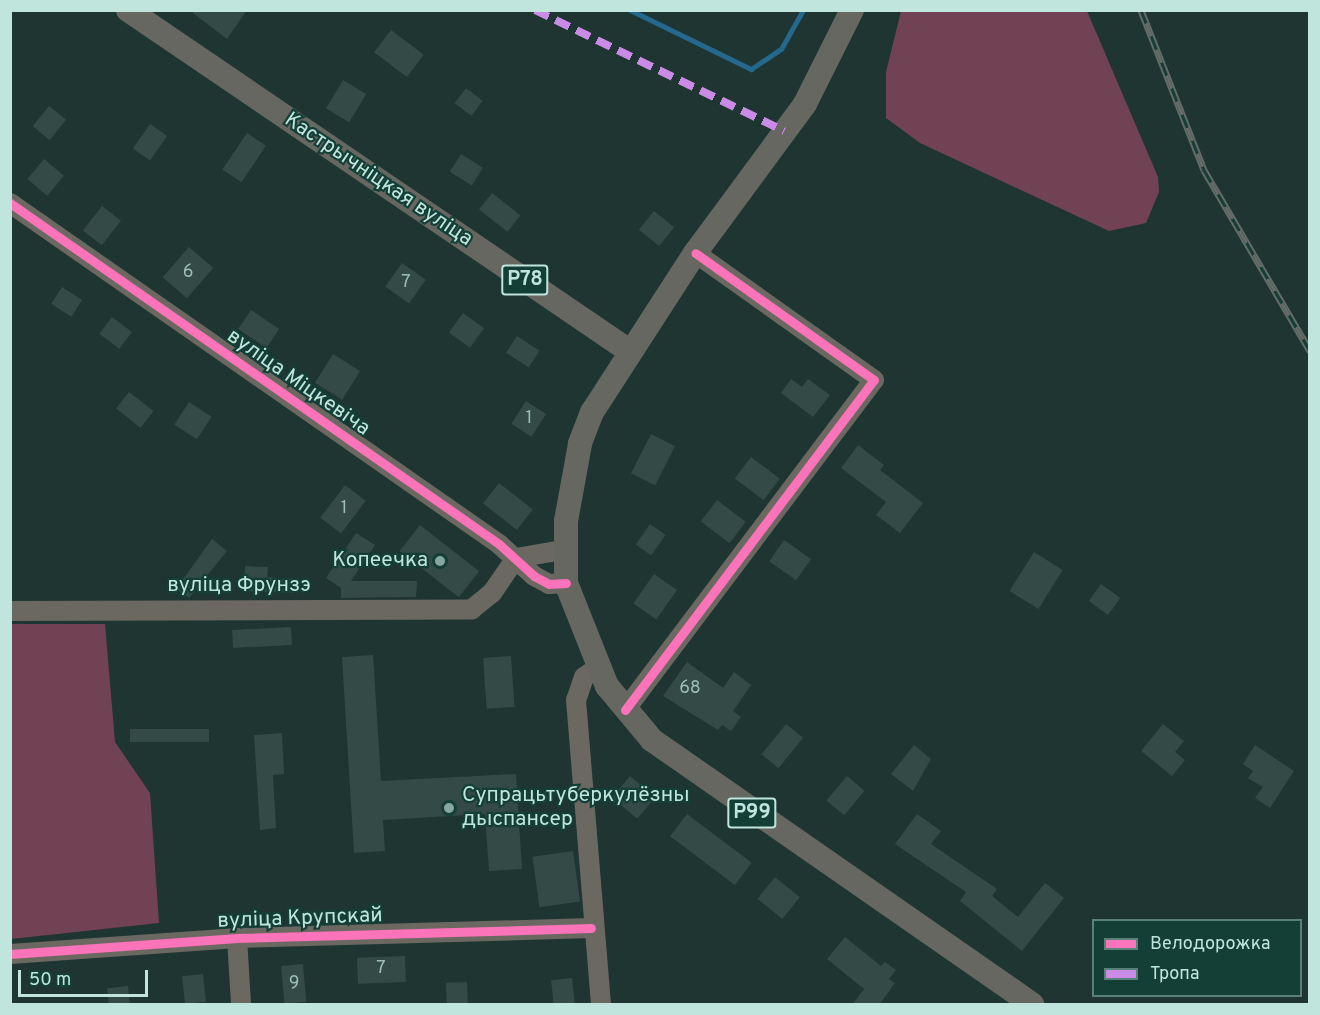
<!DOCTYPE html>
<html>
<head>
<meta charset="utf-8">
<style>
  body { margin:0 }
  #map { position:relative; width:1320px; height:1015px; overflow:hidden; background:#1e3531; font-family:Overpass,sans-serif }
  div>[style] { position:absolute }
  .green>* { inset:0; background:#714253 }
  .stream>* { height:5px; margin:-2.5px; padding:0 2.5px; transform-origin:2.5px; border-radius:2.5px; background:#25688d }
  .building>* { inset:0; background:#334a46; transform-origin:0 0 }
  .minor>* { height:20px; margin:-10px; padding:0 10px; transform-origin:10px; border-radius:10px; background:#6a6861 }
  .major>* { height:24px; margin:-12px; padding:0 12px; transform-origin:12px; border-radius:12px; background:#656760 }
  .rail>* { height:7px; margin-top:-3.5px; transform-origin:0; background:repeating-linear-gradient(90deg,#143f37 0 14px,#646c67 0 28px); box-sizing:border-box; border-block:2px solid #646c67 }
  .quiet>* { height:8px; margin-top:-4px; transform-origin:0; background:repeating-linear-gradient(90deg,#ca8be6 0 15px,transparent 0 23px) }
  .cycleway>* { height:9px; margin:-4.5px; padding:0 4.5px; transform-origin:4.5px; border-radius:4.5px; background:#fb73b8 }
  .dots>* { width:16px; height:16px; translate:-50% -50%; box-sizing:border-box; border:3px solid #143f37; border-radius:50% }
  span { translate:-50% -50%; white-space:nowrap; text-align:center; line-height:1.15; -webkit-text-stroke:4.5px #143f37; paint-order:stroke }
  .number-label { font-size:18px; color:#9dbeb6 }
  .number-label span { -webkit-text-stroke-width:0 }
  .shield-label span { padding:2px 4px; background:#143f37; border:2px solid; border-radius:4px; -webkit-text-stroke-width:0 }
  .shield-label { font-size:20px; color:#c0e5dc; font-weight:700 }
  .street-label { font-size:21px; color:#c0e5dc }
  .poi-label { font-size:21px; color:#c0e5dc }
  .right { translate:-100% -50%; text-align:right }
  .left { translate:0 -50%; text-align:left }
  .frame { position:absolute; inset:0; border:12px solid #c0e5dc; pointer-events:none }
  .legend { position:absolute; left:1092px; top:919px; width:210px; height:78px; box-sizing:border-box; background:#143f37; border:2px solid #598179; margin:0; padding:8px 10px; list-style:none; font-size:18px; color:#c0e5dc }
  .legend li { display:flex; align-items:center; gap:12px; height:30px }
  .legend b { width:30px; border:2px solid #598179 }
  .scale { position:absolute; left:18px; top:970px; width:130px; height:27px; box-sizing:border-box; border:3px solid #c0e5dc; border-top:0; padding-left:8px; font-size:18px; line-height:21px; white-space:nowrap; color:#c0e5dc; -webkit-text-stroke:4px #143f37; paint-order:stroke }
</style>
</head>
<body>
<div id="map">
  <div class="green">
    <div style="clip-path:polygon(901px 11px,1087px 11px,1158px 177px,1159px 192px,1146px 223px,1109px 231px,920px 143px,886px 118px,886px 72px)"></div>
    <div style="clip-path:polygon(11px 624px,105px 624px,115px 742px,150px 793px,159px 923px,11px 939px)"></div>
  </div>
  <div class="stream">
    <div style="left:630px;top:10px;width:135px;rotate:26deg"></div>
    <div style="left:751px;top:69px;width:36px;rotate:-34deg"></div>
    <div style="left:781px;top:49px;width:45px;rotate:-60.6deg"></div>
  </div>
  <div class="building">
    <div style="clip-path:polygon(189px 10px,247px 10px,227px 39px)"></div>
    <div style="left:391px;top:30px;width:41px;height:28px;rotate:37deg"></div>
    <div style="left:343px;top:80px;width:27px;height:33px;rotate:31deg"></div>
    <div style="left:466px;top:88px;width:21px;height:19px;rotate:37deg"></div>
    <div style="left:49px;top:106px;width:22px;height:26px;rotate:39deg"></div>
    <div style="left:150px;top:124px;width:21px;height:30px;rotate:35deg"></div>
    <div style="left:247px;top:133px;width:23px;height:44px;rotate:34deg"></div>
    <div style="left:461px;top:154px;width:26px;height:21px;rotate:32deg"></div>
    <div style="left:44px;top:159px;width:26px;height:26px;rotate:40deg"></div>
    <div style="left:492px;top:193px;width:36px;height:21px;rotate:38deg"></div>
    <div style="left:102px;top:206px;width:24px;height:31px;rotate:38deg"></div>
    <div style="left:654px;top:211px;width:26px;height:24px;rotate:39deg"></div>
    <div style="left:189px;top:247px;width:32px;height:40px;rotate:41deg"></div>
    <div style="left:402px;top:263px;width:29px;height:29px;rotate:35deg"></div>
    <div style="left:62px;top:287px;width:24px;height:20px;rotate:33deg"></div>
    <div style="left:251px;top:310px;width:34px;height:23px;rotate:34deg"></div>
    <div style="left:463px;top:313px;width:26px;height:24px;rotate:36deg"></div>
    <div style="left:112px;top:317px;width:25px;height:21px;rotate:37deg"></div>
    <div style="left:517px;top:336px;width:27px;height:20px;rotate:33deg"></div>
    <div style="left:333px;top:354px;width:32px;height:34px;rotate:32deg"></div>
    <div style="clip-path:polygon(791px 379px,802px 387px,808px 379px,830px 395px,813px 417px,781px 393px)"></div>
    <div style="left:129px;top:392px;width:31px;height:21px;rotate:38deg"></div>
    <div style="left:526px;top:401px;width:24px;height:27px;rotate:33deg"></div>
    <div style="left:189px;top:402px;width:27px;height:27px;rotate:33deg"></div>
    <div style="left:651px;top:434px;width:27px;height:44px;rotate:27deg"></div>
    <div style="clip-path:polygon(858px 445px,884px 465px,880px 470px,923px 503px,900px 533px,876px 515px,886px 502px,841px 468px)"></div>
    <div style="left:751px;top:457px;width:36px;height:27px;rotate:37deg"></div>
    <div style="left:499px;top:483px;width:43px;height:26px;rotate:38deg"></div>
    <div style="left:345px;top:485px;width:26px;height:41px;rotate:37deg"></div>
    <div style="left:717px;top:500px;width:36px;height:27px;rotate:37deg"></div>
    <div style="left:650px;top:524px;width:19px;height:25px;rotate:35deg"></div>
    <div style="left:420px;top:525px;width:75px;height:33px;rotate:38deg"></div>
    <div style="clip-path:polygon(356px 533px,375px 545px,351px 581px,417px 581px,416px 597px,341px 598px,341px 588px,326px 578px)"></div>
    <div style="clip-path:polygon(212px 539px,227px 551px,189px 598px,176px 589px)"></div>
    <div style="left:784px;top:540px;width:33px;height:26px;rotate:35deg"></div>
    <div style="left:1034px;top:552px;width:34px;height:46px;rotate:32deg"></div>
    <div style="clip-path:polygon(245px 566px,268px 567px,267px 577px,299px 579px,298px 593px,244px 591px)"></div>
    <div style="left:654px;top:574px;width:28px;height:36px;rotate:35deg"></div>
    <div style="left:1101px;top:584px;width:24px;height:21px;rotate:36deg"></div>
    <div style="left:291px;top:627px;width:18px;height:59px;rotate:87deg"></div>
    <div style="clip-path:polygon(373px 655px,381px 781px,516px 774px,522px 869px,489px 871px,485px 814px,383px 820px,385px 851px,354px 853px,342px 657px)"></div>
    <div style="left:511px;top:656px;width:51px;height:28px;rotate:86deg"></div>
    <div style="clip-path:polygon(687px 662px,723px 688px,734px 672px,751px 685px,733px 711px,741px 717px,731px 731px,722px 725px,718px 730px,663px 696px)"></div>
    <div style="left:786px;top:724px;width:22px;height:39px;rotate:39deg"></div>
    <div style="clip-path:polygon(1163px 724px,1184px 741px,1175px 752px,1185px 760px,1172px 776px,1141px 751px)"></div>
    <div style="left:209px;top:729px;width:13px;height:79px;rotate:90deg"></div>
    <div style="clip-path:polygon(282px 733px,284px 774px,273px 775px,276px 828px,260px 830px,254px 735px)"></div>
    <div style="clip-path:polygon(914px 745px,931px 759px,913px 791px,891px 774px)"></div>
    <div style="clip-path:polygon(1255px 745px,1294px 771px,1270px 808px,1255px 798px,1263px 787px,1248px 778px,1253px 771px,1243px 764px)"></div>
    <div style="left:630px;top:776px;width:33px;height:28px;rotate:40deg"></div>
    <div style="left:847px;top:776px;width:23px;height:32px;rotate:40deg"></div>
    <div style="left:687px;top:814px;width:81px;height:28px;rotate:37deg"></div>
    <div style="clip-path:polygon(917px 814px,941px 831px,931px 844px,997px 889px,992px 896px,1018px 917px,1045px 883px,1064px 898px,1022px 951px,960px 901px,966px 892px,895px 844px)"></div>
    <div style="left:573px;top:851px;width:51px;height:41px;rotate:82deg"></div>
    <div style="left:775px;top:877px;width:32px;height:28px;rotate:39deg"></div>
    <div style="clip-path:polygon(845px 937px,881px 966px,885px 962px,896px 970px,889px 979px,895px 983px,879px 1005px,852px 1005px,864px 989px,827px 959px)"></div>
    <div style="left:405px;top:956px;width:26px;height:48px;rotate:88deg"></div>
    <div style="left:303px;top:964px;width:38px;height:22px;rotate:85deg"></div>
    <div style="left:203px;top:974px;width:28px;height:21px;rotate:84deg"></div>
    <div style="left:572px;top:978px;width:27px;height:21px;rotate:84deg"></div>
    <div style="left:467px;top:982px;width:23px;height:21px;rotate:88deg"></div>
    <div style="left:128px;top:986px;width:19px;height:21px;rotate:84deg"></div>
  </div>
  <div class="minor">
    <div style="left:10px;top:203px;width:596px;rotate:34.89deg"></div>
    <div style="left:499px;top:544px;width:47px;rotate:42.4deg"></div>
    <div style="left:534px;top:576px;width:17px;rotate:28deg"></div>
    <div style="left:549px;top:584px;width:17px;rotate:-3deg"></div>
    <div style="left:516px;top:558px;width:48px;rotate:-9.7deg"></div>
    <div style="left:10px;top:611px;width:462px;rotate:-0.2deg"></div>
    <div style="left:472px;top:609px;width:26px;rotate:-39deg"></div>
    <div style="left:492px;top:593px;width:42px;rotate:-55.6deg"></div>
    <div style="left:597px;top:668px;width:16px;rotate:145deg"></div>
    <div style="left:584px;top:677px;width:24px;rotate:109deg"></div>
    <div style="left:576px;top:700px;width:305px;rotate:85.3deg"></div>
    <div style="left:625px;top:710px;width:413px;rotate:-53deg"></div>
    <div style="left:874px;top:380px;width:219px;rotate:-144.6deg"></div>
    <div style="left:237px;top:938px;width:66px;rotate:86.5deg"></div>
    <div style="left:10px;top:954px;width:228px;rotate:-4deg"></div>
    <div style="left:237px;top:938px;width:354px;rotate:-1.6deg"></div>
  </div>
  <div class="major">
    <div style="left:128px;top:10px;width:605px;rotate:34.22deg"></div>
    <div style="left:852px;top:10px;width:105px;rotate:116.6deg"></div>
    <div style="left:805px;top:104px;width:185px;rotate:126.4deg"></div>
    <div style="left:695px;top:253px;width:189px;rotate:122.9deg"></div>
    <div style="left:592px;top:412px;width:34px;rotate:111deg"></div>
    <div style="left:580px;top:444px;width:78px;rotate:100.3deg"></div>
    <div style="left:566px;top:521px;width:62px;rotate:90deg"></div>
    <div style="left:566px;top:583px;width:111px;rotate:68.3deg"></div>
    <div style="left:607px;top:686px;width:70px;rotate:50.2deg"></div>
    <div style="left:652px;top:740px;width:463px;rotate:34.8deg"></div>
  </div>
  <div class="rail">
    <div style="left:1141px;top:10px;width:172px;rotate:68.5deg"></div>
    <div style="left:1204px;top:170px;width:210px;rotate:59.6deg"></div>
  </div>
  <div class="quiet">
    <div style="left:535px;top:10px;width:277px;rotate:25.9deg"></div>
  </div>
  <div class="cycleway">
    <div style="left:10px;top:203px;width:596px;rotate:34.89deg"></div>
    <div style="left:499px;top:544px;width:47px;rotate:42.4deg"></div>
    <div style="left:534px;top:576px;width:17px;rotate:28deg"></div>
    <div style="left:549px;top:584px;width:17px;rotate:-3deg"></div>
    <div style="left:625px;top:710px;width:413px;rotate:-53deg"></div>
    <div style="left:874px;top:380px;width:219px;rotate:-144.6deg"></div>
    <div style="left:10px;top:954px;width:228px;rotate:-4deg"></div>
    <div style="left:237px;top:938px;width:354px;rotate:-1.6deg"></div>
  </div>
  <div class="dots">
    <div style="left:440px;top:561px;background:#87a7a0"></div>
    <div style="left:449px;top:808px;background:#87a7a0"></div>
  </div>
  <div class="number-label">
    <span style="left:188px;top:273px">6</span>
    <span style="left:406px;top:283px">7</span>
    <span style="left:529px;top:419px">1</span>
    <span style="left:344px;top:509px">1</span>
    <span style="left:690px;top:689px">68</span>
    <span style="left:381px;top:969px">7</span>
    <span style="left:294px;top:984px">9</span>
  </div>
  <div class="shield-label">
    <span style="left:525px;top:280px">Р78</span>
    <span style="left:752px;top:813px">Р99</span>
  </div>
  <div class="street-label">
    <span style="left:378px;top:180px;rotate:34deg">Кастрычніцкая вуліца</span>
    <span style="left:298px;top:383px;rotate:35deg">вуліца Міцкевіча</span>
    <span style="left:239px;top:586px">вуліца Фрунзэ</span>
    <span style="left:300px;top:919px;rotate:-2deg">вуліца Крупскай</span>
  </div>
  <div class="poi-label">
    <span class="right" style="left:428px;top:561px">Копеечка</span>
    <span class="left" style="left:462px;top:808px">Супрацьтуберкулёзны<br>дыспансер</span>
  </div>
  <div class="frame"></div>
  <ul class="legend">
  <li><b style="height:8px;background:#fb73b8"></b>Велодорожка</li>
  <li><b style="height:8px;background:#ca8be6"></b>Тропа</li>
  </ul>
  <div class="scale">50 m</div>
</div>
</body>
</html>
